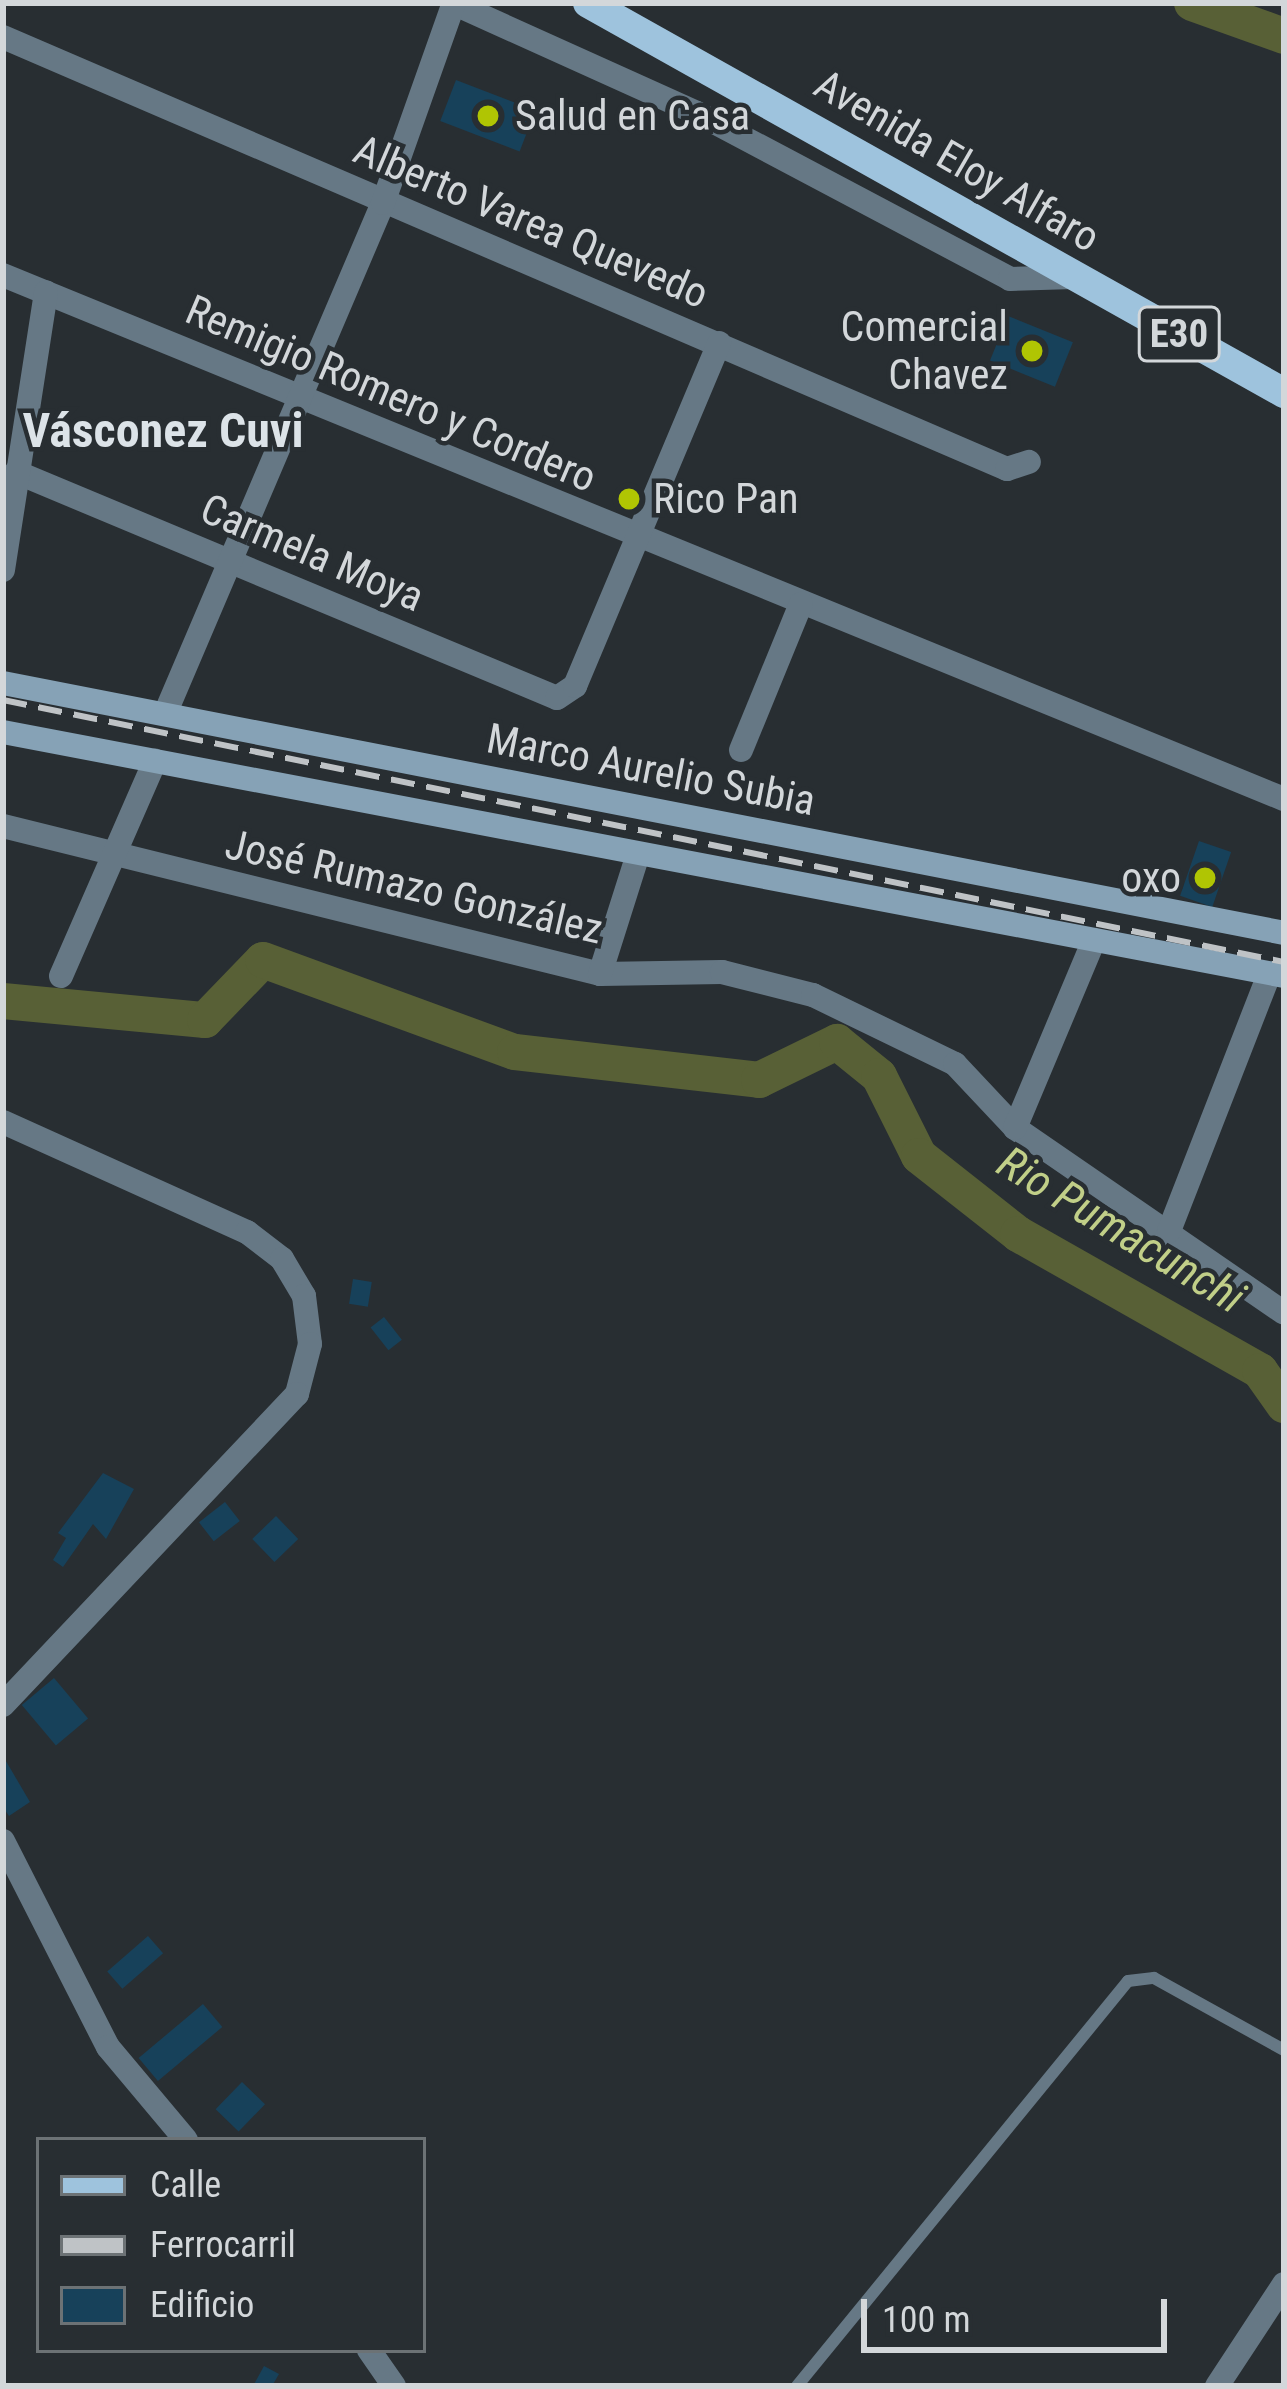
<!DOCTYPE html>
<html>
<head>
<meta charset="utf-8">
<style>
  body { margin:0 }
  #map { position:relative; width:1287px; height:2389px; overflow:hidden; background:#282e32; font-family:"Roboto Condensed",sans-serif }
  div>[style] { position:absolute }
  .river>* { height:36px; margin:-18px; padding:0 18px; transform-origin:18px; border-radius:18px; background:#586036 }
  .building>* { inset:0; background:#17415a; transform-origin:0 0 }
  .service>* { height:12px; margin:-6px; padding:0 6px; transform-origin:6px; border-radius:6px; background:#667885 }
  .minor>* { height:24px; margin:-12px; padding:0 12px; transform-origin:12px; border-radius:12px; background:#667885 }
  .tertiary>* { height:24px; margin:-12px; padding:0 12px; transform-origin:12px; border-radius:12px; background:#667885 }
  .secondary>* { height:24px; margin:-12px; padding:0 12px; transform-origin:12px; border-radius:12px; background:#86a2b6 }
  .primary>* { height:30px; margin:-15px; padding:0 15px; transform-origin:15px; border-radius:15px; background:#9ec3dd }
  .rail>* { height:6px; margin-top:-3px; transform-origin:0; background:repeating-linear-gradient(90deg,#bfc3c6 0 24px,transparent 0 36px) }
  .dots>* { width:33px; height:33px; translate:-50% -50%; box-sizing:border-box; border:6px solid #282e32; border-radius:50% }
  span { translate:-50% -50%; white-space:nowrap; text-align:center; line-height:1.15; -webkit-text-stroke:9px #282e32; paint-order:stroke }
  .shield-label span { padding:3px 9px; background:#282e32; border:3px solid; border-radius:9px; -webkit-text-stroke-width:0 }
  .shield-label { font-size:39px; color:#d3d7da; font-weight:700 }
  .poi-label { font-size:42px; color:#d3d7da }
  .left { translate:0 -50%; text-align:left }
  .right { translate:-100% -50%; text-align:right }
  .street-label { font-size:42px; color:#d3d7da }
  .water-label { font-size:45px; color:#c1cf88; font-style:italic }
  .quarter-label { font-size:48px; color:#dce3e8; font-weight:700 }
  .frame { position:absolute; inset:0; border:6px solid #d3d7da; pointer-events:none }
  .legend { position:absolute; left:36px; top:2137px; width:390px; height:216px; box-sizing:border-box; background:#282e32; border:3px solid #6c7275; margin:0; padding:15px 21px; list-style:none; font-size:36px; color:#d3d7da }
  .legend li { display:flex; align-items:center; gap:24px; height:60px }
  .legend b { width:60px; border:3px solid #6c7275 }
  .scale { position:absolute; left:861px; top:2299px; width:306px; height:54px; box-sizing:border-box; border:6px solid #d3d7da; border-top:0; padding-left:15px; font-size:36px; line-height:42px; white-space:nowrap; color:#d3d7da; -webkit-text-stroke:9px #282e32; paint-order:stroke }
</style>
</head>
<body>
<div id="map">
  <div class="river">
    <div style="left:1192px;top:3px;width:98px;rotate:19.7deg"></div>
    <div style="left:3px;top:1001px;width:203px;rotate:5.4deg"></div>
    <div style="left:205px;top:1020px;width:83px;rotate:-46deg"></div>
    <div style="left:263px;top:960px;width:268px;rotate:20.1deg"></div>
    <div style="left:515px;top:1052px;width:246px;rotate:6.5deg"></div>
    <div style="left:759px;top:1080px;width:87px;rotate:-26deg"></div>
    <div style="left:837px;top:1042px;width:54px;rotate:39deg"></div>
    <div style="left:879px;top:1076px;width:89px;rotate:63.4deg"></div>
    <div style="left:919px;top:1156px;width:126px;rotate:38.2deg"></div>
    <div style="left:1018px;top:1234px;width:278px;rotate:29.5deg"></div>
    <div style="left:1260px;top:1371px;width:42px;rotate:54.8deg"></div>
  </div>
  <div class="building">
    <div style="left:456px;top:80px;width:85px;height:44px;rotate:21deg"></div>
    <div style="left:1008px;top:316px;width:70px;height:48px;rotate:22deg"></div>
    <div style="left:1199px;top:841px;width:34px;height:58px;rotate:19deg"></div>
    <div style="left:353px;top:1279px;width:19px;height:25px;rotate:9deg"></div>
    <div style="left:384px;top:1317px;width:29px;height:17px;rotate:52deg"></div>
    <div style="clip-path:polygon(103px 1473px,134px 1489px,106px 1539px,93px 1524px,63px 1567px,53px 1560px,66px 1538px,58px 1533px)"></div>
    <div style="left:225px;top:1502px;width:24px;height:33px;rotate:52deg"></div>
    <div style="left:276px;top:1516px;width:32px;height:33px;rotate:46deg"></div>
    <div style="left:54px;top:1678px;width:53px;height:42px;rotate:50deg"></div>
    <div style="clip-path:polygon(3px 1756px,30px 1802px,9px 1816px,3px 1807px)"></div>
    <div style="left:148px;top:1936px;width:23px;height:54px;rotate:49deg"></div>
    <div style="left:203px;top:2004px;width:30px;height:84px;rotate:50deg"></div>
    <div style="left:242px;top:2082px;width:32px;height:38px;rotate:44deg"></div>
    <div style="clip-path:polygon(264px 2366px,279px 2374px,272px 2386px,253px 2386px)"></div>
  </div>
  <div class="service">
    <div style="left:797px;top:2386px;width:523px;rotate:-50.74deg"></div>
    <div style="left:1128px;top:1981px;width:26px;rotate:-7deg"></div>
    <div style="left:1154px;top:1978px;width:149px;rotate:29deg"></div>
  </div>
  <div class="minor">
    <div style="left:453px;top:3px;width:268px;rotate:24.3deg"></div>
    <div style="left:697px;top:113px;width:354px;rotate:27.9deg"></div>
    <div style="left:1010px;top:279px;width:64px;rotate:-1.8deg"></div>
    <div style="left:3px;top:37px;width:1093px;rotate:23.28deg"></div>
    <div style="left:1007px;top:469px;width:23px;rotate:-18deg"></div>
    <div style="left:3px;top:275px;width:1384px;rotate:22.25deg"></div>
    <div style="left:16px;top:472px;width:586px;rotate:22.67deg"></div>
    <div style="left:557px;top:698px;width:22px;rotate:-34deg"></div>
    <div style="left:575px;top:686px;width:372px;rotate:-67.2deg"></div>
    <div style="left:3px;top:570px;width:281px;rotate:-81.2deg"></div>
    <div style="left:165px;top:714px;width:556px;rotate:-66.9deg"></div>
    <div style="left:383px;top:203px;width:212px;rotate:-70.5deg"></div>
    <div style="left:741px;top:750px;width:158px;rotate:-67.7deg"></div>
    <div style="left:3px;top:826px;width:615px;rotate:13.92deg"></div>
    <div style="left:600px;top:974px;width:122px;rotate:-0.9deg"></div>
    <div style="left:722px;top:972px;width:94px;rotate:14.2deg"></div>
    <div style="left:813px;top:995px;width:158px;rotate:25.9deg"></div>
    <div style="left:955px;top:1064px;width:88px;rotate:46.8deg"></div>
    <div style="left:1015px;top:1128px;width:326px;rotate:34.5deg"></div>
    <div style="left:600px;top:974px;width:126px;rotate:-72.4deg"></div>
    <div style="left:61px;top:976px;width:235px;rotate:-66.4deg"></div>
    <div style="left:1015px;top:1128px;width:204px;rotate:-67.2deg"></div>
    <div style="left:1169px;top:1231px;width:276px;rotate:-68.7deg"></div>
  </div>
  <div class="tertiary">
    <div style="left:3px;top:1122px;width:268px;rotate:24.3deg"></div>
    <div style="left:247px;top:1232px;width:44px;rotate:37.6deg"></div>
    <div style="left:282px;top:1259px;width:43px;rotate:59.3deg"></div>
    <div style="left:304px;top:1296px;width:48px;rotate:82.9deg"></div>
    <div style="left:310px;top:1344px;width:52px;rotate:104.6deg"></div>
    <div style="left:297px;top:1394px;width:428px;rotate:133.4deg"></div>
    <div style="left:3px;top:1841px;width:231px;rotate:63deg"></div>
    <div style="left:108px;top:2047px;width:121px;rotate:50deg"></div>
    <div style="left:369px;top:2350px;width:44px;rotate:55.2deg"></div>
    <div style="left:1217px;top:2386px;width:122px;rotate:-56.7deg"></div>
  </div>
  <div class="secondary">
    <div style="left:3px;top:683px;width:1305px;rotate:11.04deg"></div>
    <div style="left:3px;top:732px;width:1304px;rotate:10.78deg"></div>
  </div>
  <div class="primary">
    <div style="left:588px;top:3px;width:798px;rotate:29.26deg"></div>
  </div>
  <div class="rail">
    <div style="left:3px;top:700px;width:1308px;rotate:11.56deg"></div>
  </div>
  <div class="dots">
    <div style="left:488px;top:116px;background:#b0c503"></div>
    <div style="left:1032px;top:351px;background:#b0c503"></div>
    <div style="left:629px;top:499px;background:#b0c503"></div>
    <div style="left:1205px;top:878px;background:#b0c503"></div>
  </div>
  <div class="shield-label">
    <span style="left:1179px;top:334px">E30</span>
  </div>
  <div class="poi-label">
    <span class="left" style="left:515px;top:116px">Salud en Casa</span>
    <span class="right" style="left:1008px;top:351px">Comercial<br>Chavez</span>
    <span class="left" style="left:653px;top:499px">Rico Pan</span>
    <span class="right" style="left:1181px;top:878px">oxo</span>
  </div>
  <div class="street-label">
    <span style="left:957px;top:161px;rotate:30deg">Avenida Eloy Alfaro</span>
    <span style="left:531px;top:222px;rotate:23deg">Alberto Varea Quevedo</span>
    <span style="left:391px;top:394px;rotate:23deg">Remigio Romero y Cordero</span>
    <span style="left:312px;top:553px;rotate:23deg">Carmela Moya</span>
    <span style="left:651px;top:770px;rotate:11deg">Marco Aurelio Subia</span>
    <span style="left:414px;top:887px;rotate:13deg">José Rumazo González</span>
  </div>
  <div class="water-label">
    <span style="left:1121px;top:1230px;rotate:31deg">Rio Pumacunchi</span>
  </div>
  <div class="quarter-label">
    <span style="left:163px;top:431px">Vásconez Cuvi</span>
  </div>
  <div class="frame"></div>
  <ul class="legend">
  <li><b style="height:15px;background:#9ec3dd"></b>Calle</li>
  <li><b style="height:15px;background:#bfc3c6"></b>Ferrocarril</li>
  <li><b style="height:33px;background:#17415a"></b>Edificio</li>
  </ul>
  <div class="scale">100 m</div>
</div>
</body>
</html>
